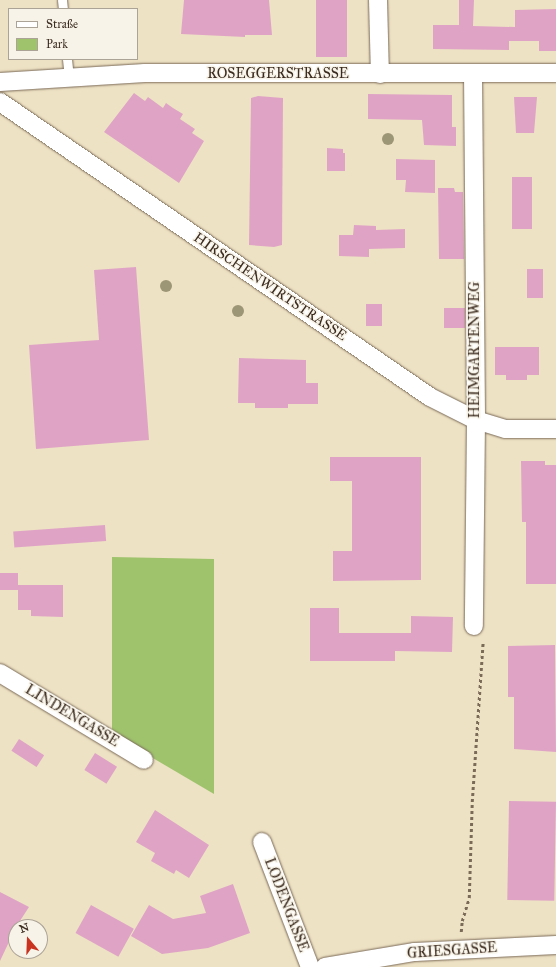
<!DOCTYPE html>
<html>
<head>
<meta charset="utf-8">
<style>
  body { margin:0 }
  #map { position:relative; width:556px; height:967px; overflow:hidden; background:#eee2c4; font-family:"IM FELL Great Primer",serif }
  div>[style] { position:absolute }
  .green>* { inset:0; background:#9fc36d }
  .building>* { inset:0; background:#dfa4c5; transform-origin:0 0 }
  .path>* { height:2.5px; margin-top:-1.25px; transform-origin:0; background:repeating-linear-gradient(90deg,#7a6a58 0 3px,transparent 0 6px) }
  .roads { filter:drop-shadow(0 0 1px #7a6a58) drop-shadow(0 0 1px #7a6a58) }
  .lane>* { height:9px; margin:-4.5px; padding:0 4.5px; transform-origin:4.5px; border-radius:4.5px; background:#fff }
  .street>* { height:18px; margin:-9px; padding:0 9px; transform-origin:9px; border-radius:9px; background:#fff }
  .trees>* { width:12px; height:12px; margin:-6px; border-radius:50%; background:#9c9676 }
  span { translate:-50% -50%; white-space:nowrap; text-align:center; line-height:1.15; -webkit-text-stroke:3px #f7f3e8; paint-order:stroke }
  .street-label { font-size:14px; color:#3b2a1e }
  .legend { position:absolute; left:8px; top:8px; width:130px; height:52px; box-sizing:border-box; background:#f7f3e8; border:1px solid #aca397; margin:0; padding:5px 7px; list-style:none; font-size:12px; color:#3b2a1e }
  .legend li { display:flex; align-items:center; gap:8px; height:20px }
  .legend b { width:20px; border:1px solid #aca397 }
  .north { position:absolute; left:8px; top:919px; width:40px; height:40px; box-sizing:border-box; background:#f7f3e8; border:1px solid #aca397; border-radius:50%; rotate:341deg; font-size:11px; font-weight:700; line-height:16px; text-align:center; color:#3b2a1e }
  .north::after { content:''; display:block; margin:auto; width:14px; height:18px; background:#c8321e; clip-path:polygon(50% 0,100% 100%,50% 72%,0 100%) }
</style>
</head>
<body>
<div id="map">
  <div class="green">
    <div style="clip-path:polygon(112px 557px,214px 559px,214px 794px,112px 734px)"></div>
  </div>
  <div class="building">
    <div style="clip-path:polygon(184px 0,269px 0,272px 35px,245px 35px,245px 37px,181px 34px)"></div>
    <div style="left:316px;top:0;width:31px;height:57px"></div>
    <div style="clip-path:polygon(459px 0,474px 0,473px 26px,515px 27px,515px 10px,556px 9px,556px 51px,539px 51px,539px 41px,509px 41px,509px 50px,433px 49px,433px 25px,459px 25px)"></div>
    <div style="clip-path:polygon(134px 93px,145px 101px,148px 97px,163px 108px,166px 103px,173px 108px,183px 114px,180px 119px,195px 129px,192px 133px,204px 141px,179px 183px,104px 132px)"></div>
    <div style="clip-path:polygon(368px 94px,452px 95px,452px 127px,456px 127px,456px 146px,424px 145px,422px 120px,368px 119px)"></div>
    <div style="clip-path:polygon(258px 96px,283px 98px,282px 245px,274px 247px,249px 245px,251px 98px)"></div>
    <div style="clip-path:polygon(514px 97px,537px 97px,534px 133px,516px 133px)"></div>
    <div style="clip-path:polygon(327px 148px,343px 149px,343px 153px,345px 153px,345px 171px,327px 171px)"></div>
    <div style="clip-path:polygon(396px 159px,435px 160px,435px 193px,405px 192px,406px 180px,396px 180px)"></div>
    <div style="left:512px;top:177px;width:20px;height:52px"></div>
    <div style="clip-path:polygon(438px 188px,454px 188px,455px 192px,463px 192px,464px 259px,439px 259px)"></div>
    <div style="clip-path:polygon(354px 225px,376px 226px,376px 230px,405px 229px,405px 248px,369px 249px,369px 257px,339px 256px,339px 235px,353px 235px)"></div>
    <div style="clip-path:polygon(136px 267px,149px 440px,36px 449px,29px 345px,99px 340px,94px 270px)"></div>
    <div style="left:527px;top:269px;width:16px;height:29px"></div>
    <div style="left:366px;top:304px;width:16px;height:22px"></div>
    <div style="left:444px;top:308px;width:21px;height:20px"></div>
    <div style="clip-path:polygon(495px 347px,539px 347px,539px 375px,527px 375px,527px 380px,506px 380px,506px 375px,495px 375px)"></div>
    <div style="clip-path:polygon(239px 358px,306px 360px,306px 383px,318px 383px,318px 404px,288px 404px,288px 408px,255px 408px,255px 403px,238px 403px)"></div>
    <div style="clip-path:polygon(330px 457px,421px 457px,421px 580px,333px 581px,333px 551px,352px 551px,352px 481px,330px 481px)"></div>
    <div style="clip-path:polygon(521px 461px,545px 461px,545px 465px,556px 465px,556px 584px,526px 584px,526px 522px,522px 522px)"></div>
    <div style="left:105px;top:525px;width:16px;height:92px;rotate:86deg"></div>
    <div style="left:0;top:573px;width:18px;height:17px"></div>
    <div style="clip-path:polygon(18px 585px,63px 585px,63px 617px,31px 616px,31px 610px,18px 610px)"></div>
    <div style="clip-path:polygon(310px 608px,339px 608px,339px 633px,411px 633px,411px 616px,453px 617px,452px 652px,395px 651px,395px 661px,310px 661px)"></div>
    <div style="clip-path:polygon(555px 645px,556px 752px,514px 749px,514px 697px,508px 697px,508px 646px)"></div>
    <div style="left:19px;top:739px;width:30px;height:14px;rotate:33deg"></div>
    <div style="left:95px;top:753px;width:26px;height:20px;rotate:32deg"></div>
    <div style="left:509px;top:801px;width:47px;height:99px;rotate:1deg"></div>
    <div style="clip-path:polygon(155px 810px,209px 845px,189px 878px,176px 870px,174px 874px,151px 861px,155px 853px,136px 842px)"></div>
    <div style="clip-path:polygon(233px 884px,250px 933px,208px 948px,162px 954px,131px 936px,149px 905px,173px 919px,206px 913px,200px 896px)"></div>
    <div style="clip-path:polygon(0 892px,29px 907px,16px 927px,0 961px)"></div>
    <div style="left:91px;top:905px;width:49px;height:32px;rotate:29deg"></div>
  </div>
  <div class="path">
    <div style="left:461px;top:932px;width:11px;rotate:-85deg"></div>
    <div style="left:462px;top:921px;width:24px;rotate:-73deg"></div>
    <div style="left:469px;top:898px;width:96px;rotate:-88.2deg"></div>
    <div style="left:472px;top:802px;width:161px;rotate:-86.1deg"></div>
  </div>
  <div class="roads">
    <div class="lane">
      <div style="left:62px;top:0;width:9px;rotate:84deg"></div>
      <div style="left:67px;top:59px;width:19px;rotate:84deg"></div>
    </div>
    <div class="street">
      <div style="left:378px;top:0;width:74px;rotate:88.5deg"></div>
      <div style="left:473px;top:73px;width:347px;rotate:89.5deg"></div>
      <div style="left:476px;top:420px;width:206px;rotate:90.6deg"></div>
      <div style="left:0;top:82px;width:145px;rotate:-3.6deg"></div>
      <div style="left:145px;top:73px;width:411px"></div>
      <div style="left:0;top:102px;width:521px;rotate:34.45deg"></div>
      <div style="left:430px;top:397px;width:51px;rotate:26.6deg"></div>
      <div style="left:476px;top:420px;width:31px;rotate:17deg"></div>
      <div style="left:506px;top:429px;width:50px"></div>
      <div style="left:0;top:673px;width:168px;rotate:31.1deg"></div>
      <div style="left:262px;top:842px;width:134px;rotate:69deg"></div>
      <div style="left:325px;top:967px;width:91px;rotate:-9.5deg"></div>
      <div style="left:415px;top:952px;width:141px;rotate:-2.8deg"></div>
    </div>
  </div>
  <div class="trees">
    <div style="left:388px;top:139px"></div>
    <div style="left:166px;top:286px"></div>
    <div style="left:238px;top:311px"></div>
  </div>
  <div class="street-label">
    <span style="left:278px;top:74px">ROSEGGERSTRASSE</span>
    <span style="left:270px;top:287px;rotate:34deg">HIRSCHENWIRTSTRASSE</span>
    <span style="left:475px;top:350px;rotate:-90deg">HEIMGARTENWEG</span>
    <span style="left:72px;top:716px;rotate:31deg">LINDENGASSE</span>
    <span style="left:286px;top:905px;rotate:69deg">LODENGASSE</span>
    <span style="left:452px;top:951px;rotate:-4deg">GRIESGASSE</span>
  </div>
  <ul class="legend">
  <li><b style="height:5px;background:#fff"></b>Straße</li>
  <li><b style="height:11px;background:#9fc36d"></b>Park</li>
  </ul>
  <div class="north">N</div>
</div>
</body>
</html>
